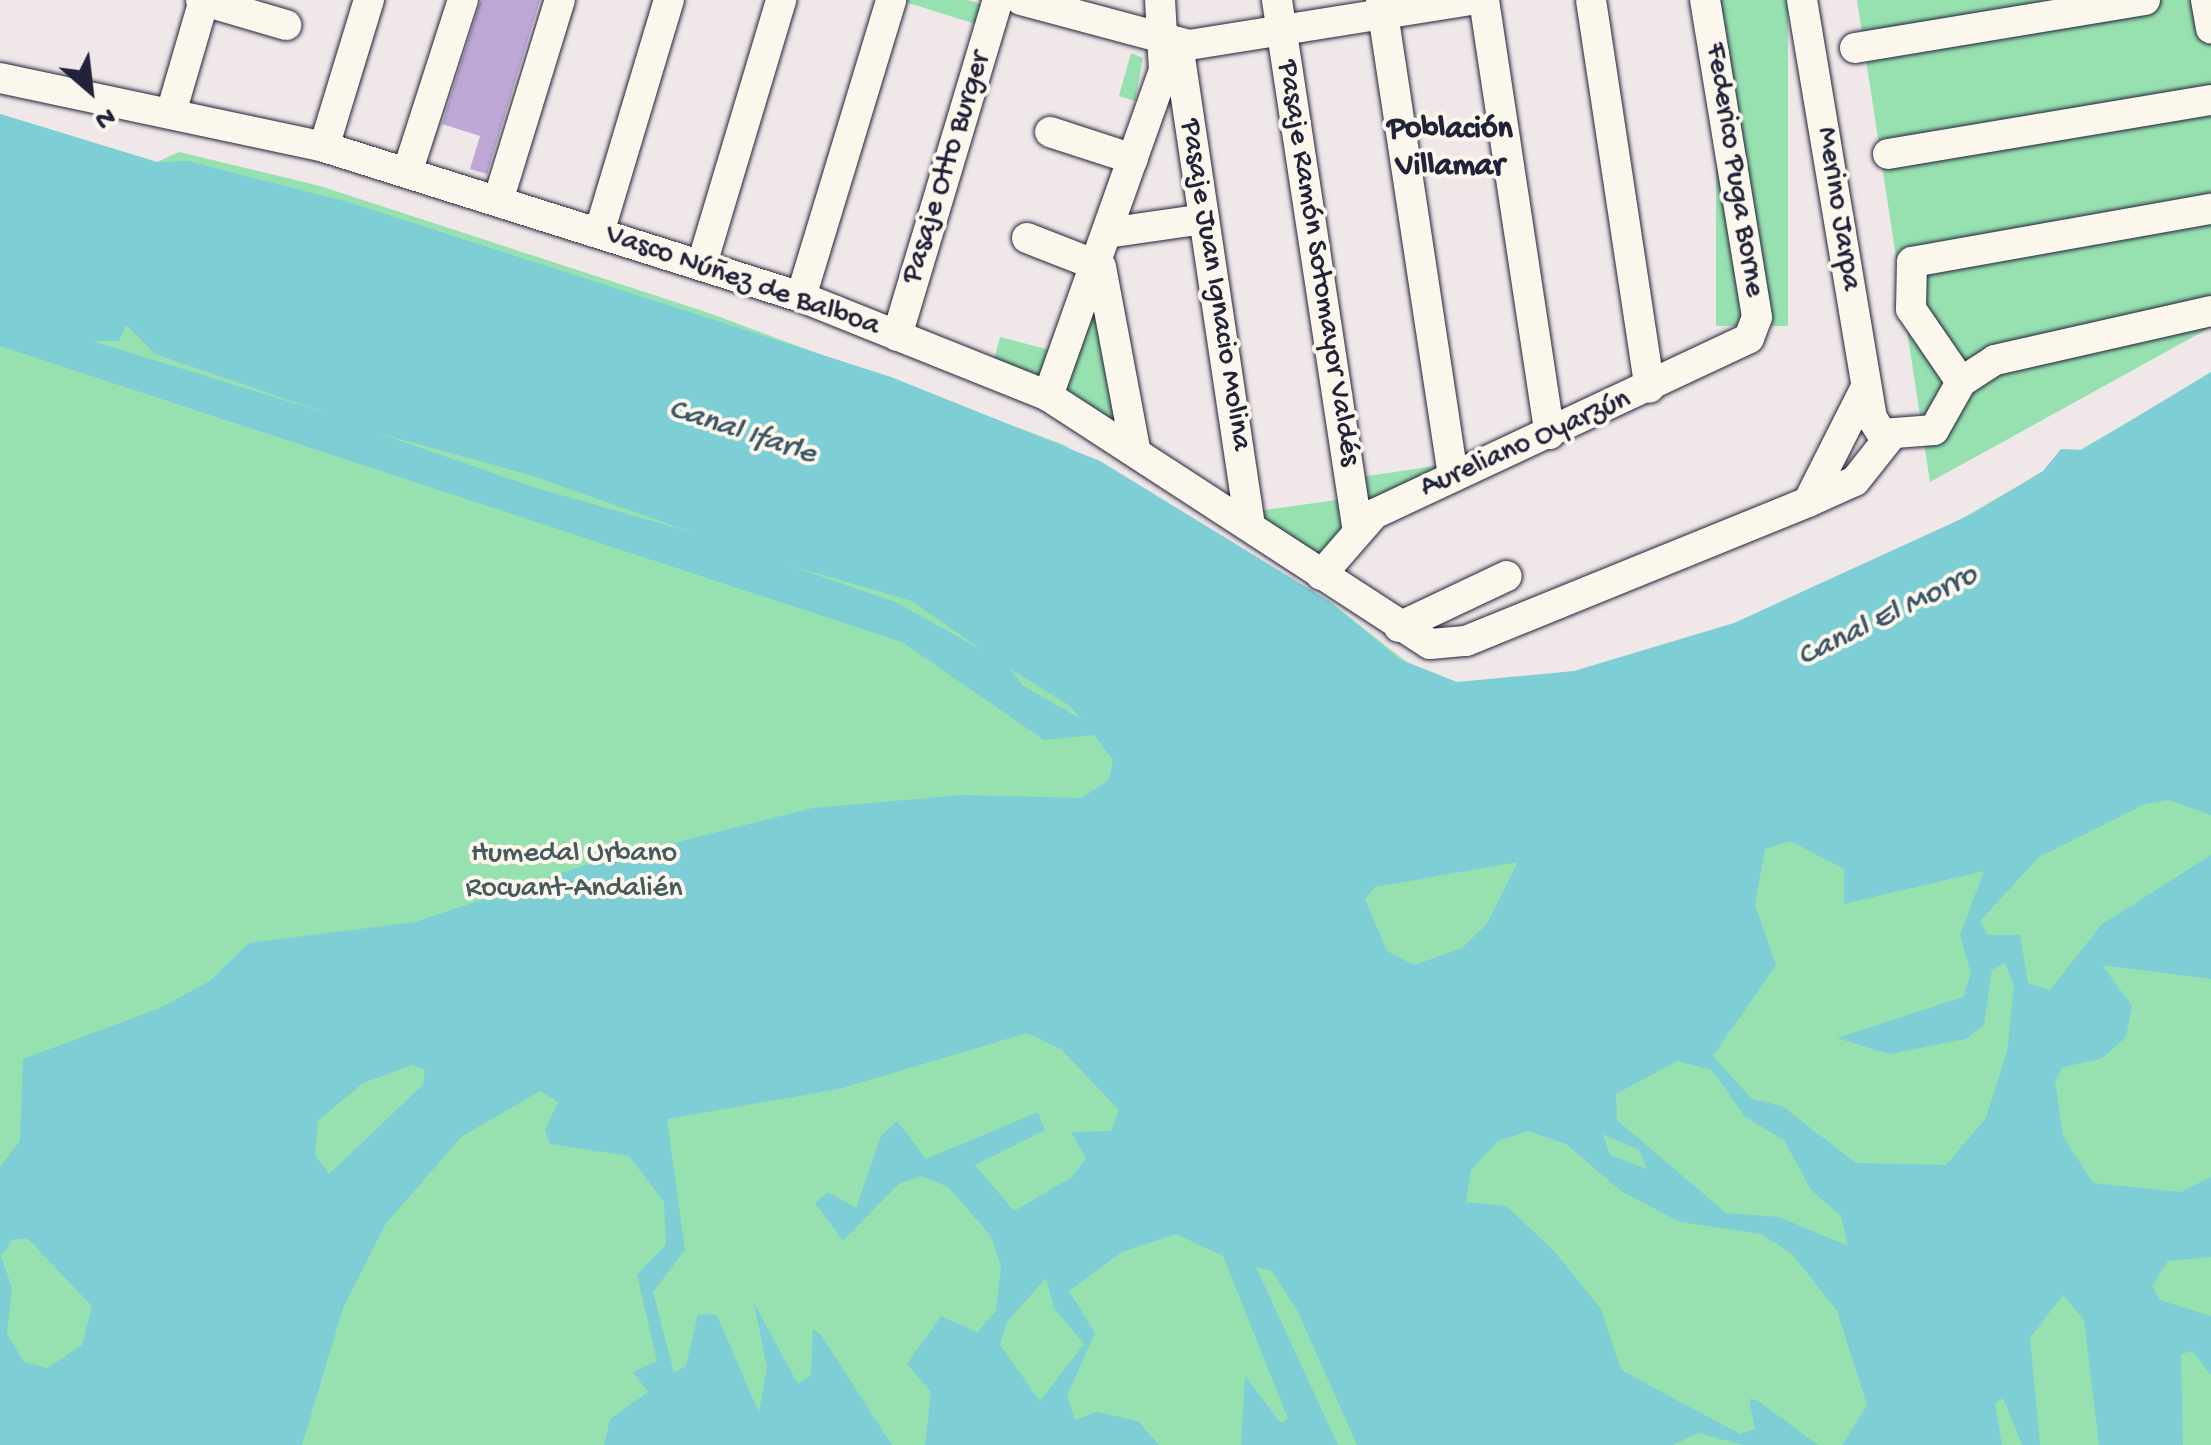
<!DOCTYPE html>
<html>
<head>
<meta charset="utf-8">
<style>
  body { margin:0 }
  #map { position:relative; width:2211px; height:1445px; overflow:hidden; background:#efe7e8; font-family:"Gochi Hand",sans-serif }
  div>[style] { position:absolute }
  .green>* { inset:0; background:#97e1b1; transform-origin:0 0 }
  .water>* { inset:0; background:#7dced5 }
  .building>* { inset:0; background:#bfa8d6 }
  .roads { filter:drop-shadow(0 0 2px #22223b) drop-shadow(0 0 2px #22223b) }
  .minor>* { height:30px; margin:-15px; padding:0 15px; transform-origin:15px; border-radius:15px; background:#fbf7ec }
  span { translate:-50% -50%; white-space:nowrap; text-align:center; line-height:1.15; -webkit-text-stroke:8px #fbf7ec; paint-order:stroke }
  .street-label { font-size:30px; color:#22223b }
  .park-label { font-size:30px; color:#455b5e }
  .neighbourhood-label { font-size:32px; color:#22223b; font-weight:700 }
  .water-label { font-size:32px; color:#3d5669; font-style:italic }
  .north { position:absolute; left:40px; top:40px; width:100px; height:100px; -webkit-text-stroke:8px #fbf7ec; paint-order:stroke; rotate:152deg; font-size:28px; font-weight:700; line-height:40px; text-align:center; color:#22223b }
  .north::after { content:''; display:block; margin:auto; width:35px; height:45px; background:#22223b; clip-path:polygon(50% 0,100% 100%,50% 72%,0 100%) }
</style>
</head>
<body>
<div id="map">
  <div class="green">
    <div style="clip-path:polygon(899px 0,968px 0,988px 6px,982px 26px)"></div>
    <div style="left:1716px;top:0;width:72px;height:326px"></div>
    <div style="clip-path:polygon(1857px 0,2211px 0,2211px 327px,1930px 482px)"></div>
    <div style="clip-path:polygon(1131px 53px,1143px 58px,1135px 101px,1119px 96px)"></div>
    <div style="clip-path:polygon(0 114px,157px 162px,179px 152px,320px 186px,709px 313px,1062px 444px,1329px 601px,1418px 671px,1457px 682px,1428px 693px,1572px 676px,1712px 640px,1873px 570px,2211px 374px,2211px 1445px,0 1445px)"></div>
    <div style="clip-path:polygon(1097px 264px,1132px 444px,1051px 396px)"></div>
    <div style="clip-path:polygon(1000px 337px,1062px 353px,1047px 394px,991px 371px)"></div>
    <div style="clip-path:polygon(1448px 464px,1366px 514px,1354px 478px)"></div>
    <div style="clip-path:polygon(1351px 498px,1355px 525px,1320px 572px,1250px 512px)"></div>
  </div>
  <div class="water">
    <div style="clip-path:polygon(evenodd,0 114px,157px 162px,188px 161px,351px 203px,891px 377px,1100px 461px,1329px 601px,1399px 659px,1457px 682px,1574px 671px,1734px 623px,1972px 514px,2043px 471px,2061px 449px,2082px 450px,2211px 372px,2211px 815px,2169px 800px,2145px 804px,2039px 857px,1980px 921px,1988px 935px,2020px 935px,2028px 983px,2050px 990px,2101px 925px,2211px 855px,2211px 979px,2102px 965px,2132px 1006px,2126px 1037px,2101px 1059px,2063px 1067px,2055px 1081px,2063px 1136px,2093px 1183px,2181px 1192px,2211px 1177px,2211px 1257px,2168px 1261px,2152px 1286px,2160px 1300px,2211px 1316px,2211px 1375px,2192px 1351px,2181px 1354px,2183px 1445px,2099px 1445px,2084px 1320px,2063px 1295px,2030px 1338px,2040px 1445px,2022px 1445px,2003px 1398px,1995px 1403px,2002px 1445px,1842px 1445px,1867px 1405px,1837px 1311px,1792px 1254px,1761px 1234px,1680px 1222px,1621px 1191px,1566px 1144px,1528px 1131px,1498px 1141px,1471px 1170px,1466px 1202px,1506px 1206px,1553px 1250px,1601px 1309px,1621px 1370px,1740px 1434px,1755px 1429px,1749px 1399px,1757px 1400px,1818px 1445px,1743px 1445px,1698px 1433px,1673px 1445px,1357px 1445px,1298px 1312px,1272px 1271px,1256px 1267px,1338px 1445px,1241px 1445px,1245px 1376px,1281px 1423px,1288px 1419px,1223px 1256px,1176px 1234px,1122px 1252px,1069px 1291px,1095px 1333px,1067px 1396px,1075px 1420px,1097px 1412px,1138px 1421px,1159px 1445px,925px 1445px,931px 1392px,907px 1364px,941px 1316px,977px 1332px,996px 1311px,1001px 1266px,991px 1236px,948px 1187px,921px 1176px,899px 1184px,843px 1241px,815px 1203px,828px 1192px,856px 1208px,881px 1136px,897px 1121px,926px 1159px,1038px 1112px,1045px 1130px,975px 1165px,1014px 1211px,1072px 1177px,1086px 1158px,1071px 1132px,1111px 1131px,1119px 1110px,1061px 1049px,1027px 1033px,839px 1089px,667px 1119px,685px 1250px,653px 1292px,674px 1373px,686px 1366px,698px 1314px,717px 1315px,759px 1413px,767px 1367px,754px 1303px,798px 1384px,811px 1375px,813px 1329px,821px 1335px,892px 1445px,604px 1445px,610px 1419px,648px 1392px,633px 1372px,657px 1361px,637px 1275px,666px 1244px,664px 1202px,629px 1156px,550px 1144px,545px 1130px,558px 1102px,540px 1091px,461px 1137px,385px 1225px,343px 1308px,302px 1445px,0 1445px,0 1167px,20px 1141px,23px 1059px,160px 1008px,210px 981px,249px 943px,415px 922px,579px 867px,813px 808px,962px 795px,1082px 798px,1109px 779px,1113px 760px,1094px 735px,1044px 740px,902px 642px,0 346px,0 114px,126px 325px,155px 354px,329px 414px,92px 341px,119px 341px,126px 325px,0 114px,378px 433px,533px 476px,691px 532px,536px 488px,378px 433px,0 114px,788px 565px,912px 601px,982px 650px,895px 602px,788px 565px,0 114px,1009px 668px,1070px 706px,1081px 719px,1023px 686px,1009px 668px,0 114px,1790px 841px,1844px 869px,1844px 904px,1984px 871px,1960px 935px,1971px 974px,1963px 997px,1837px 1038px,1889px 1054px,1966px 1039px,1984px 1025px,1992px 970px,2005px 963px,2014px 986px,2007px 1051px,1986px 1118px,1946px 1165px,1856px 1163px,1782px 1106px,1752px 1099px,1713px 1056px,1776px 965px,1755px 905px,1765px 849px,1790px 841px,0 114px,1518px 862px,1487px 924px,1462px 948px,1414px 965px,1387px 951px,1365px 899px,1375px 887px,1518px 862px,0 114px,1677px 1061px,1712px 1070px,1745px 1117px,1784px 1140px,1811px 1190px,1841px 1216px,1848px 1246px,1779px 1217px,1726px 1213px,1617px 1120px,1616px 1094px,1677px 1061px,0 114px,412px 1065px,425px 1070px,423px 1085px,329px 1174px,315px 1155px,318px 1121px,363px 1083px,412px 1065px,0 114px,1603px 1134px,1639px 1150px,1647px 1169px,1610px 1155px,1603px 1134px,0 114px,27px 1238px,92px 1306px,82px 1345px,47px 1368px,24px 1362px,7px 1334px,12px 1288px,1px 1256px,12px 1240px,27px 1238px,0 114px,1046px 1278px,1054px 1308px,1084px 1344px,1040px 1401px,1000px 1345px,1007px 1322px,1046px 1278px)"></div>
  </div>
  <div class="building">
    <div style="clip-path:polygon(481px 0,540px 0,487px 174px,470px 169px,480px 136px,442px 124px)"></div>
  </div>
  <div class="roads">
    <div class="minor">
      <div style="left:201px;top:0;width:89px;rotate:16.4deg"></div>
      <div style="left:1021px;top:0;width:174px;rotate:15deg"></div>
      <div style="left:1189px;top:45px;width:284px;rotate:-9.1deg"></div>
      <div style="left:1277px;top:0;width:532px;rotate:81.35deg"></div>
      <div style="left:1381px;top:0;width:482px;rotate:81.4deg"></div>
      <div style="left:1484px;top:0;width:439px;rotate:81.4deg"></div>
      <div style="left:1591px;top:0;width:392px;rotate:81.4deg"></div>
      <div style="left:1802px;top:0;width:424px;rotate:80.5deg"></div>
      <div style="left:1872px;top:418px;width:19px;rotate:58deg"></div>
      <div style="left:1882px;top:434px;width:52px;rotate:-4.4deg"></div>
      <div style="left:1934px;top:430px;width:55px;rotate:-60.6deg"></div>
      <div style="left:1961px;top:382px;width:40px;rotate:-32.9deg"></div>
      <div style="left:1995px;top:360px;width:221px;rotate:-12.8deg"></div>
      <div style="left:2206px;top:0;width:29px;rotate:80deg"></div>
      <div style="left:1178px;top:44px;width:487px;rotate:81.5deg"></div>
      <div style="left:1855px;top:48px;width:294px;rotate:-9.4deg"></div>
      <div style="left:0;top:78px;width:331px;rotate:12deg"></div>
      <div style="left:324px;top:147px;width:500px;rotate:17.46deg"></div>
      <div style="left:801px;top:297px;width:266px;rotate:21.8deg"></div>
      <div style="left:1048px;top:396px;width:455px;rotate:33deg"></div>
      <div style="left:1430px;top:644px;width:36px;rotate:-5deg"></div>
      <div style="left:1466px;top:641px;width:369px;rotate:-22.1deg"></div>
      <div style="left:1808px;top:502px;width:129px;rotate:-63.2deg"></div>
      <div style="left:171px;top:113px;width:118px;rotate:-73.7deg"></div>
      <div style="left:1050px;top:132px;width:87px;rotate:18deg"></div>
      <div style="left:324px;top:147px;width:154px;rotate:-73deg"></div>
      <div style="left:1888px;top:154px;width:327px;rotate:-9.5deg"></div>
      <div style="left:407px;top:173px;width:182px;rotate:-72.1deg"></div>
      <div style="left:498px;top:201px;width:210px;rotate:-72.9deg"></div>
      <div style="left:599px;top:233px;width:243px;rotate:-73.3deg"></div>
      <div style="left:1107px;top:233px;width:98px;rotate:-8.2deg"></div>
      <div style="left:1027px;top:238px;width:79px;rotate:21.4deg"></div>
      <div style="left:1101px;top:267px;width:184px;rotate:79.4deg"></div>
      <div style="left:702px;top:264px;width:276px;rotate:-73.3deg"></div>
      <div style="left:801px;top:297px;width:310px;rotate:-73.1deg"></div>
      <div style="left:897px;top:336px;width:351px;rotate:-73.3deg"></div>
      <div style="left:1961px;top:382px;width:88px;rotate:-124.4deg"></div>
      <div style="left:1911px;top:309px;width:47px;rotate:-88.8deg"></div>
      <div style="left:1912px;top:262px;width:304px;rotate:-10.1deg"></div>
      <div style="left:1048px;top:396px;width:345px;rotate:-70.4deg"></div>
      <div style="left:1164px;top:71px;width:71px;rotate:-93.2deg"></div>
      <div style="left:1808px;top:502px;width:51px;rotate:-24.1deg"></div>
      <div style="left:1855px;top:481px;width:55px;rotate:-51.7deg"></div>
      <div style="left:1321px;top:575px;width:81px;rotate:-49deg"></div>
      <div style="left:1374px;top:514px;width:414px;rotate:-25.1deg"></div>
      <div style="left:1749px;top:338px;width:22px;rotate:-69deg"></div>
      <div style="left:1757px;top:317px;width:321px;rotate:-99.3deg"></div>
      <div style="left:1399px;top:627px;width:119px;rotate:-25.3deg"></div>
    </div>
  </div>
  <div class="street-label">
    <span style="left:948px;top:168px;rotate:-73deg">Pasaje Otto Burger</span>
    <span style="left:1733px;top:170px;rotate:81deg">Federico Puga Borne</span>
    <span style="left:1837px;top:209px;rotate:81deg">Merino Jarpa</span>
    <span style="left:1317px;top:263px;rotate:81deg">Pasaje Ramón Sotomayor Valdés</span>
    <span style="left:742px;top:282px;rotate:19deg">Vasco Núñez de Balboa</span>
    <span style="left:1214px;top:285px;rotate:81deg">Pasaje Juan Ignacio Molina</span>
    <span style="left:1526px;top:445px;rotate:-24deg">Aureliano Oyarzún</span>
  </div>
  <div class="park-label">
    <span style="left:574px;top:872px">Humedal Urbano<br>Rocuant-Andalién</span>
  </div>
  <div class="neighbourhood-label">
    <span style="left:1450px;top:149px">Población<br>Villamar</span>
  </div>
  <div class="water-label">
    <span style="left:742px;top:433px;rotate:18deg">Canal Ifarle</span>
    <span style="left:1888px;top:617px;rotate:-26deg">Canal El Morro</span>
  </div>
  <div class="north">N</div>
</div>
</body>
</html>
